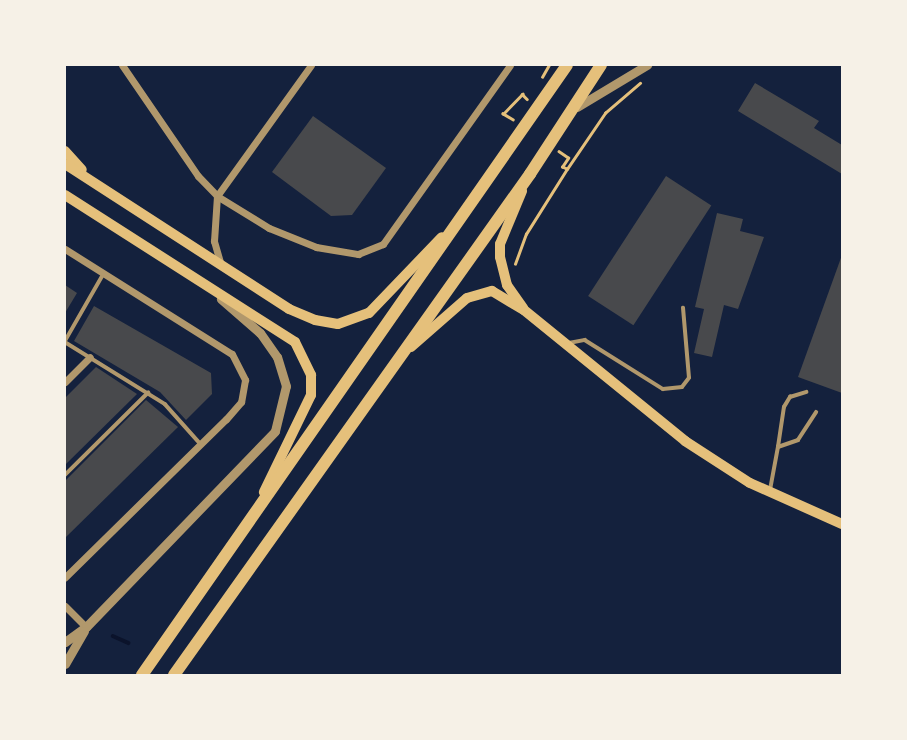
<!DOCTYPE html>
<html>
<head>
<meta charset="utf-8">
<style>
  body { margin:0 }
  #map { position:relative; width:907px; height:740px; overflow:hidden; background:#14213d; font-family:"DM Sans",sans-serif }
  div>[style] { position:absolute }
  .stream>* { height:3.5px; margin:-1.75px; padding:0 1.75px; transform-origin:1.75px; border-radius:1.75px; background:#0b132b }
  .building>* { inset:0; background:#48494c; transform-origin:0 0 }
  .path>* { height:2.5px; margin:-1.25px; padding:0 1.25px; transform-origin:1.25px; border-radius:1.25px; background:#e5c07b }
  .service>* { height:3.5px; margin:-1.75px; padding:0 1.75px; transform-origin:1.75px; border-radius:1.75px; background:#b1986c }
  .minor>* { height:7px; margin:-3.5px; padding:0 3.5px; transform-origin:3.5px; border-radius:3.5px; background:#b1986c }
  .tertiary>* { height:9px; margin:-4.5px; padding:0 4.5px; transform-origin:4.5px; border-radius:4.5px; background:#b1986c }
  .primary>* { height:10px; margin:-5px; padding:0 5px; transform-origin:5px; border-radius:5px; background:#e5c07b }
  .trunk>* { height:12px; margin:-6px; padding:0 6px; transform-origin:6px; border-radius:6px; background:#e5c07b }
  span { translate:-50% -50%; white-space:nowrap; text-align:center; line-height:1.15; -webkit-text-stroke:5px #f6f1e7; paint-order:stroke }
  .frame { position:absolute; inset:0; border:66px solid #f6f1e7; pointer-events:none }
</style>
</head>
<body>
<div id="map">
  <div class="stream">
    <div style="left:113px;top:636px;width:17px;rotate:24deg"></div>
  </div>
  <div class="building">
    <div style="clip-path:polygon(755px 83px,819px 121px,814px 128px,842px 145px,842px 174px,738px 111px)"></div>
    <div style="clip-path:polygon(313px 116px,386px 168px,352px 215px,331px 216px,272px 172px)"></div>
    <div style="left:666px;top:176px;width:54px;height:143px;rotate:33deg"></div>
    <div style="clip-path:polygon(717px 213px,743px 219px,740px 231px,764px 237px,738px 309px,724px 305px,712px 357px,694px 353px,704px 309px,695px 307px)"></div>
    <div style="clip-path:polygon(842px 255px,842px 393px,798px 377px)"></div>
    <div style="clip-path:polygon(65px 285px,77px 293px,65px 313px)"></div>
    <div style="clip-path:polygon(94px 306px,211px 373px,212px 394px,186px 420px,160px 392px,74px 341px)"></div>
    <div style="clip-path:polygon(96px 367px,137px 394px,65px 465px,65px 398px)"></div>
    <div style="clip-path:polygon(146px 400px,178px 427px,65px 538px,65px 481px)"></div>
  </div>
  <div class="path">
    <div style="left:542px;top:77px;width:14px;rotate:-60deg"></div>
    <div style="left:513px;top:120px;width:12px;rotate:-149deg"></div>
    <div style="left:503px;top:114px;width:28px;rotate:-46deg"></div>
    <div style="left:522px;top:94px;width:7px;rotate:45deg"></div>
    <div style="left:567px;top:169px;width:68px;rotate:-55.8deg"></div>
    <div style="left:605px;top:113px;width:46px;rotate:-40.6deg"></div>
    <div style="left:515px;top:264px;width:32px;rotate:-70deg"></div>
    <div style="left:526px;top:234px;width:77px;rotate:-57.8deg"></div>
    <div style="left:567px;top:169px;width:5px;rotate:-158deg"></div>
    <div style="left:562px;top:167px;width:11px;rotate:-56deg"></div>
    <div style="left:568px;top:158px;width:11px;rotate:-146deg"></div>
  </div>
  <div class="service">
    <div style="left:65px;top:341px;width:78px;rotate:-60.2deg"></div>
    <div style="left:65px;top:342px;width:118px;rotate:31.8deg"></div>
    <div style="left:165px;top:404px;width:51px;rotate:48.2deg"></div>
    <div style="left:569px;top:343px;width:16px;rotate:-11deg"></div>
    <div style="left:585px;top:340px;width:92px;rotate:32.1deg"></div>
    <div style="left:663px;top:389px;width:19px;rotate:-6deg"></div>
    <div style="left:682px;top:387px;width:11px;rotate:-52deg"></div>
    <div style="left:689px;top:378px;width:70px;rotate:-94.9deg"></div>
    <div style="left:778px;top:447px;width:40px;rotate:-81.5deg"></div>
    <div style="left:784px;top:407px;width:12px;rotate:-59deg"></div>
    <div style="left:790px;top:397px;width:17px;rotate:-17deg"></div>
    <div style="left:65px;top:475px;width:117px;rotate:-44.7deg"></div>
    <div style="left:770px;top:490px;width:44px;rotate:-79.5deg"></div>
    <div style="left:778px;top:447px;width:21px;rotate:-19deg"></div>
    <div style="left:798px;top:440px;width:33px;rotate:-57deg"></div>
  </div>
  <div class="minor">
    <div style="left:122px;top:65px;width:135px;rotate:55.6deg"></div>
    <div style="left:198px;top:176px;width:28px;rotate:46deg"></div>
    <div style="left:217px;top:196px;width:61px;rotate:31.6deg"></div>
    <div style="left:269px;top:228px;width:51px;rotate:22deg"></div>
    <div style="left:316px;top:247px;width:43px;rotate:9.5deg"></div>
    <div style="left:358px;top:254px;width:27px;rotate:-22deg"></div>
    <div style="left:383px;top:244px;width:219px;rotate:-54.6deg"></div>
    <div style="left:65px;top:249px;width:197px;rotate:32.2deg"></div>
    <div style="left:232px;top:354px;width:29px;rotate:63deg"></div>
    <div style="left:245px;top:380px;width:22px;rotate:100deg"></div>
    <div style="left:241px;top:402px;width:23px;rotate:131deg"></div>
    <div style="left:226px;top:419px;width:226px;rotate:135.5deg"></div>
    <div style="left:220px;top:262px;width:22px;rotate:-106deg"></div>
    <div style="left:214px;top:241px;width:45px;rotate:-86.2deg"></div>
    <div style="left:217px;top:196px;width:161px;rotate:-54.3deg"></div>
    <div style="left:65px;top:382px;width:35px;rotate:-45deg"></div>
    <div style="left:65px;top:606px;width:30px;rotate:45deg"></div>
  </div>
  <div class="tertiary">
    <div style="left:577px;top:107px;width:82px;rotate:-31deg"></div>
    <div style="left:65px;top:642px;width:26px;rotate:-36deg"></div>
    <div style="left:86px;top:627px;width:272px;rotate:-46deg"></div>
    <div style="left:275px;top:431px;width:46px;rotate:-76.3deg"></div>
    <div style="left:286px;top:386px;width:30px;rotate:-107deg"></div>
    <div style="left:277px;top:357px;width:29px;rotate:-125deg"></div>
    <div style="left:260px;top:333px;width:52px;rotate:-138.9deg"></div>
    <div style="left:65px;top:664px;width:38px;rotate:-60deg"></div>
  </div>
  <div class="primary">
    <div style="left:65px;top:151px;width:25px;rotate:48deg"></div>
    <div style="left:65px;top:164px;width:267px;rotate:32.9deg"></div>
    <div style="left:289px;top:309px;width:28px;rotate:23deg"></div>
    <div style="left:315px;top:320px;width:23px;rotate:10deg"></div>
    <div style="left:338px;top:324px;width:33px;rotate:-20deg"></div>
    <div style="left:369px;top:313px;width:105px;rotate:-46.2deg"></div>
    <div style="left:522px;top:191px;width:57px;rotate:112.5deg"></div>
    <div style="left:500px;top:244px;width:13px;rotate:90deg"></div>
    <div style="left:500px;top:257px;width:29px;rotate:76deg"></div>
    <div style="left:507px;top:285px;width:28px;rotate:55deg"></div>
    <div style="left:65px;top:195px;width:273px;rotate:32.6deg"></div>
    <div style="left:295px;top:342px;width:37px;rotate:64deg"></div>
    <div style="left:311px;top:375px;width:20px;rotate:90deg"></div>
    <div style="left:311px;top:395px;width:108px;rotate:115.9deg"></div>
    <div style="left:411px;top:347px;width:74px;rotate:-41.2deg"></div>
    <div style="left:467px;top:298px;width:26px;rotate:-16deg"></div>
    <div style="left:492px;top:291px;width:37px;rotate:31deg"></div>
    <div style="left:524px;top:310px;width:208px;rotate:39.1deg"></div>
    <div style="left:685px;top:441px;width:77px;rotate:32.9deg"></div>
    <div style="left:750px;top:483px;width:101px;rotate:24deg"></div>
  </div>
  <div class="trunk">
    <div style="left:142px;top:675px;width:743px;rotate:-55.13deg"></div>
    <div style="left:174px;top:675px;width:615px;rotate:-54.6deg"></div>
    <div style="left:530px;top:174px;width:130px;rotate:-56.9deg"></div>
  </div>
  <div class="frame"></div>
</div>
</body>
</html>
